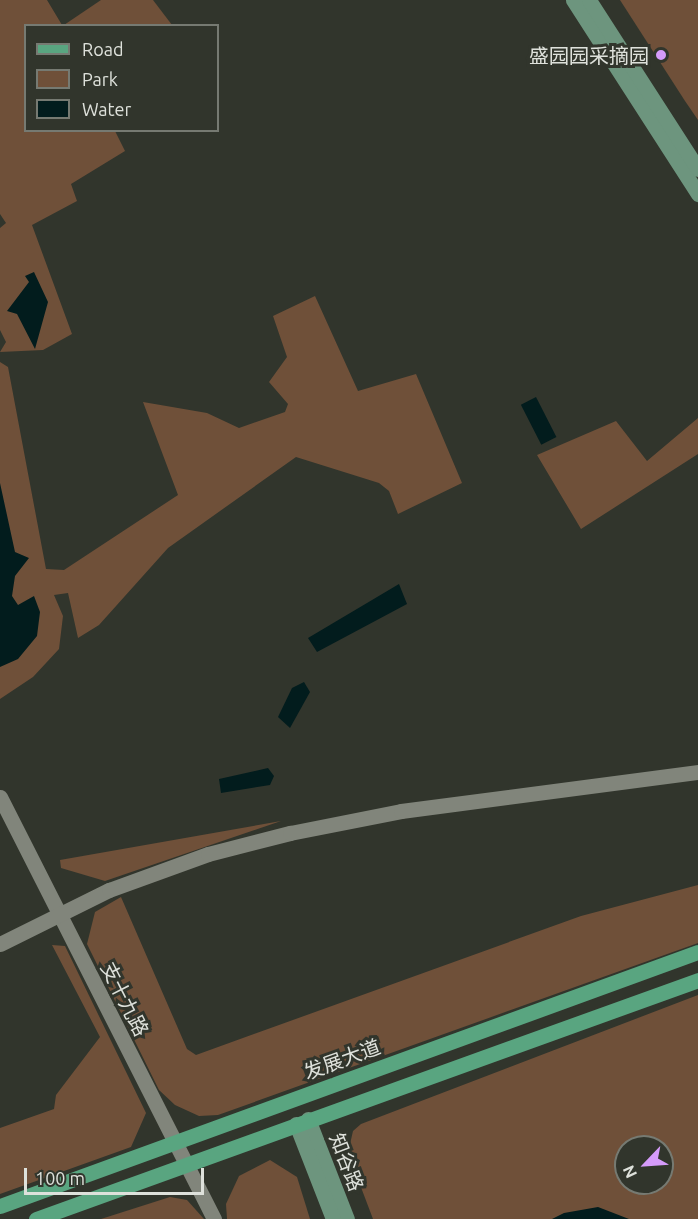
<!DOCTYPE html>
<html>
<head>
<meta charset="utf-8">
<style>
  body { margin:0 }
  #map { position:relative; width:698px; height:1219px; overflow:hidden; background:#31352c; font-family:Ubuntu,"Noto Sans SC",sans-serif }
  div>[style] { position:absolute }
  .green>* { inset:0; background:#6f5039 }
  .water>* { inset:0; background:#021c1d; transform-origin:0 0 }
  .street>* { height:15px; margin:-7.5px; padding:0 7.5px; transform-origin:7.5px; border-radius:7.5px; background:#81857b }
  .secondary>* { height:15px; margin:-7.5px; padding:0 7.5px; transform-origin:7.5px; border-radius:7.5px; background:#6d957e }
  .primary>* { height:15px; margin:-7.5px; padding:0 7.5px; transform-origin:7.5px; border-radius:7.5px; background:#59a580 }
  .dots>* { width:16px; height:16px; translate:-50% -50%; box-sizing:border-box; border:3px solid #31352c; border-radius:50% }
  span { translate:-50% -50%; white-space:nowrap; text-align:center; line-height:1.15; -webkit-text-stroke:6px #31352c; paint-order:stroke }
  .poi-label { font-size:20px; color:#dee1db }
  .right { translate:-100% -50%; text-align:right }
  .street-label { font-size:20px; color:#dee1db }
  .legend { position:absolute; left:24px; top:24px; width:195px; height:108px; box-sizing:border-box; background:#31352c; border:2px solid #767a72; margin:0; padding:8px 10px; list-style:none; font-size:18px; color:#dee1db }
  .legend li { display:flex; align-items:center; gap:12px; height:30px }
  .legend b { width:30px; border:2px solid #767a72 }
  .north { position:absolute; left:614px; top:1135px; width:60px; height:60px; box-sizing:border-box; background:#31352c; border:2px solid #767a72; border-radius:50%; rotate:245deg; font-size:16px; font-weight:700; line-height:24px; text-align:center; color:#dee1db }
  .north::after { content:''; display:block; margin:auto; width:21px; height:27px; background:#d59bfa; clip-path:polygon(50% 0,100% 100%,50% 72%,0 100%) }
  .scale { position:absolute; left:24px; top:1168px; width:180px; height:27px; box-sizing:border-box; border:3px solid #dee1db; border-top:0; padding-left:8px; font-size:18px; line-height:21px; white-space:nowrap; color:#dee1db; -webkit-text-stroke:4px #31352c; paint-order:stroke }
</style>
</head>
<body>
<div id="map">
  <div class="green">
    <div style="clip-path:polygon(0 0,47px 0,62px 25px,26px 26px,26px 130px,115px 131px,125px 151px,71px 184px,77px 201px,32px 225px,72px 334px,43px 350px,0 352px,6px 342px,0 330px,0 228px,6px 223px,0 214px)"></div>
    <div style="clip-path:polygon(101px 0,153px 0,172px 25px,64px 25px)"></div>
    <div style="clip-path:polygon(620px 0,698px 0,698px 120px,685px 101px)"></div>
    <div style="clip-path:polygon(315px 296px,358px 391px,416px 374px,462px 483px,398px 514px,389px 491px,379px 483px,296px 457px,168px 548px,99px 625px,78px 638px,68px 593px,54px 595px,63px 616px,59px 649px,33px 677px,0 699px,0 362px,8px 367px,46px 569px,64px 570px,178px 495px,143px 402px,207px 413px,239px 428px,285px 412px,288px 404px,269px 382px,287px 357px,273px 316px)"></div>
    <div style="clip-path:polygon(698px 418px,698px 454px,581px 529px,537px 455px,616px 421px,647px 461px)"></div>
    <div style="clip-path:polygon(281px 821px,105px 881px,61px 868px,60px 860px)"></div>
    <div style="clip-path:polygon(698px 885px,698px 943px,218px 1115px,199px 1116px,175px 1105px,159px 1090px,87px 944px,95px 912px,121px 897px,187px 1049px,196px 1055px,581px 916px)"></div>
    <div style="clip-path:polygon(52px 945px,65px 946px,146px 1113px,131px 1147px,0 1194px,0 1128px,54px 1109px,56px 1095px,100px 1037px)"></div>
    <div style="clip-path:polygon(evenodd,698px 995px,698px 1219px,373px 1219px,348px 1153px,353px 1131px,361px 1124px,698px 995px,626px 1147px,662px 1147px,662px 1183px,626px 1183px,626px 1147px)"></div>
    <div style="clip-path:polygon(270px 1160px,297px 1177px,310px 1219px,227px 1219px,226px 1204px,239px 1176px)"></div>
    <div style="clip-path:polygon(170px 1197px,187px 1200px,204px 1219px,101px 1219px)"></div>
  </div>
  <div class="water">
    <div style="clip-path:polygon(34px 272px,48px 302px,35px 349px,17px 314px,7px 311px,29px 282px,25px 276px)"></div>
    <div style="left:536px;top:397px;width:45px;height:17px;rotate:63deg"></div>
    <div style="clip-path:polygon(0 483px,15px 552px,29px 558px,15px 576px,12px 596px,18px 605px,34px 596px,40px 612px,37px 636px,18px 659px,0 667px)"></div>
    <div style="clip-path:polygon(399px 584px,407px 604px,317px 652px,308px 638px)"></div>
    <div style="clip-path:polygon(304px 682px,310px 692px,290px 728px,278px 717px,292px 688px)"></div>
    <div style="clip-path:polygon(268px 768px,274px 776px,270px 785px,221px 793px,219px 779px)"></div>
    <div style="clip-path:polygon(598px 1207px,629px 1219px,552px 1219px,564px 1213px)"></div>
  </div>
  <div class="street">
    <div style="left:0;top:797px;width:473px;rotate:63.1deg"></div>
    <div style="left:0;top:944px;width:122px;rotate:-26.4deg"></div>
    <div style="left:109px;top:890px;width:105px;rotate:-20deg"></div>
    <div style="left:208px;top:854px;width:85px;rotate:-14.4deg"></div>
    <div style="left:290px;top:833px;width:113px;rotate:-11.2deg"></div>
    <div style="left:401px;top:811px;width:300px;rotate:-7.5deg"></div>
  </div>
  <div class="secondary">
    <div style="left:573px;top:0;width:231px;rotate:57.2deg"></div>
    <div style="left:589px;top:0;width:201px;rotate:57.2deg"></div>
    <div style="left:308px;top:1119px;width:107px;rotate:68.7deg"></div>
    <div style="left:296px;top:1124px;width:102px;rotate:68.7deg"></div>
  </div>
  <div class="primary">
    <div style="left:0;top:1206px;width:743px;rotate:-20deg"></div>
    <div style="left:36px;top:1219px;width:704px;rotate:-19.85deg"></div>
  </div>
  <div class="dots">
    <div style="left:661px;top:55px;background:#d59bfa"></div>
  </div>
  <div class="poi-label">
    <span class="right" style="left:649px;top:55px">盛园园采摘园</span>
  </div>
  <div class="street-label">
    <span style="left:125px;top:999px;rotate:63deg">支十九路</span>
    <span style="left:342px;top:1059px;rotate:-20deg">发展大道</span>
    <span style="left:347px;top:1162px;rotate:69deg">知谷路</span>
  </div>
  <ul class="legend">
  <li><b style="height:8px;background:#59a580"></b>Road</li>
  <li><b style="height:16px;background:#6f5039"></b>Park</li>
  <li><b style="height:16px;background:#021c1d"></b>Water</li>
  </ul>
  <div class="north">N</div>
  <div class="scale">100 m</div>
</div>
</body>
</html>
